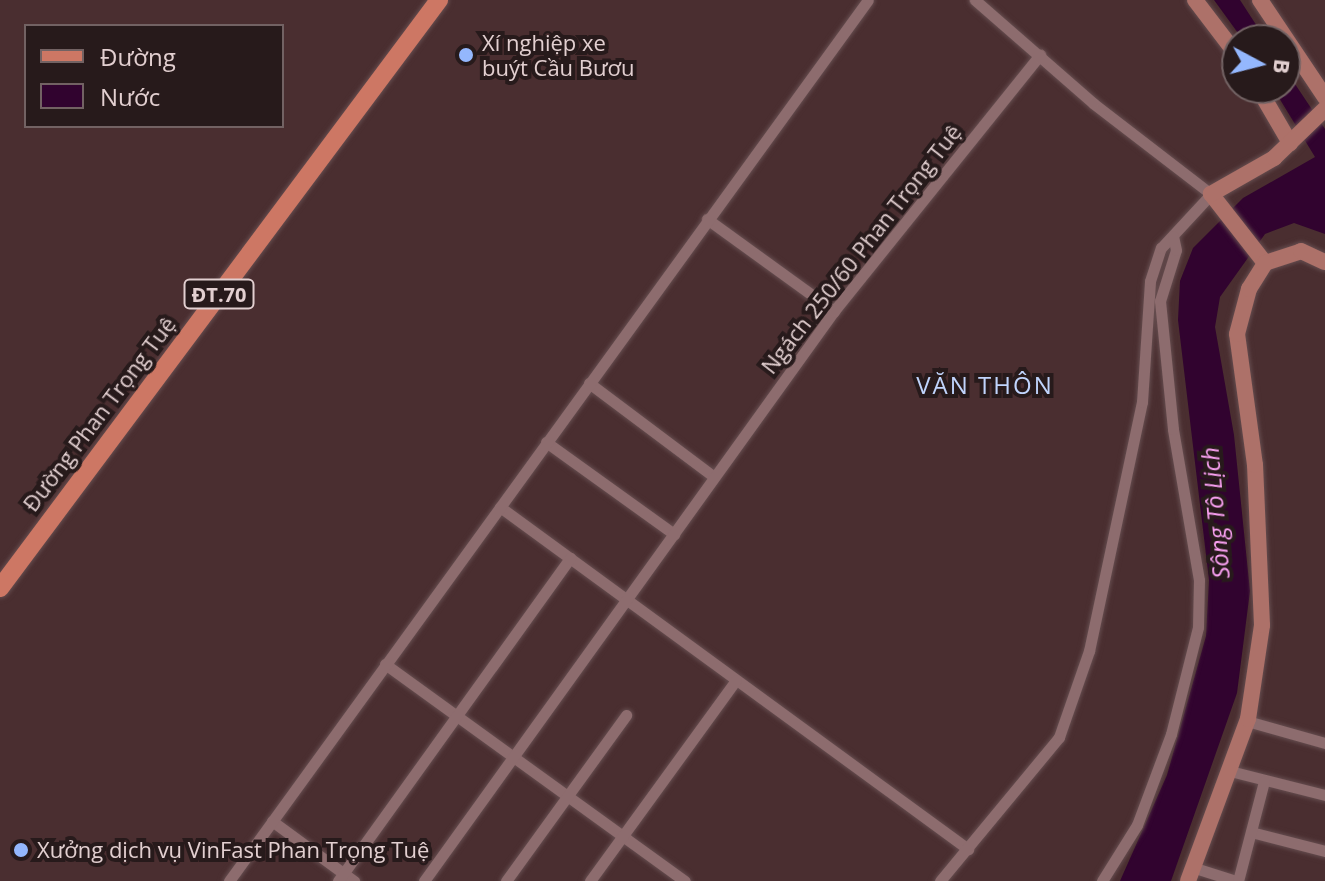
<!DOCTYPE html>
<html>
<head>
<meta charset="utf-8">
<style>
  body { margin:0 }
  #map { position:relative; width:1325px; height:881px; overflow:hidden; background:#4a2e30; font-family:"Open Sans",sans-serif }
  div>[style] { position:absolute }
  .water>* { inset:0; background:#31032f }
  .roads { filter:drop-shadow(0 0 2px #654d4f) drop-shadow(0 0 2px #654d4f) }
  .street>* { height:11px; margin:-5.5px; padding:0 5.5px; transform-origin:5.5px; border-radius:5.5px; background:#8d6c6e }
  .secondary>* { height:16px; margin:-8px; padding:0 8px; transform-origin:8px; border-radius:8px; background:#ad7169 }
  .primary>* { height:18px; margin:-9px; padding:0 9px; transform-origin:9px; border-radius:9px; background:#cd7764 }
  .dots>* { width:22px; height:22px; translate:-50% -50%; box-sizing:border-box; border:4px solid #271a1b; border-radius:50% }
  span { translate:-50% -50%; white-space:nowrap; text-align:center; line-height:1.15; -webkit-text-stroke:8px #271a1b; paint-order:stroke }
  .shield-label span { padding:2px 6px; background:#271a1b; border:2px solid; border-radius:6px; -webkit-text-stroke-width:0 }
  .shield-label { font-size:20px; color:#e2cfd0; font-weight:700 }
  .poi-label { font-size:22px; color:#e2cfd0 }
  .left { translate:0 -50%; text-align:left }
  .street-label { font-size:22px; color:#e2cfd0 }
  .neighbourhood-label { font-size:24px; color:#c0d4fc; letter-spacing:2px }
  .water-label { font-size:24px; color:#fca2f4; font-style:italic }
  .legend { position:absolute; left:24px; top:24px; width:260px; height:104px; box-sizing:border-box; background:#271a1b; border:2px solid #726263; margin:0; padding:10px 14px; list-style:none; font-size:24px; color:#e2cfd0 }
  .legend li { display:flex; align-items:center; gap:16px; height:40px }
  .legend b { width:40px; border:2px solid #726263 }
  .north { position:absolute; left:1221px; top:24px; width:80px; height:80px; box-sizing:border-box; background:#271a1b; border:2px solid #726263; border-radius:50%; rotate:97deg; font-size:22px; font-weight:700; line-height:32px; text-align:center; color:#e2cfd0 }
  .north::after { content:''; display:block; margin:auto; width:28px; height:36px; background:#94b7fd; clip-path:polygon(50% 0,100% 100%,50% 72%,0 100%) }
</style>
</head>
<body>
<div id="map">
  <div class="water">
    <div style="clip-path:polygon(1214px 0,1240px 0,1266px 40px,1243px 40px)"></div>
    <div style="clip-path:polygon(1285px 69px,1325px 129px,1325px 234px,1294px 223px,1265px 234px,1220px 297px,1215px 327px,1234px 435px,1250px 591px,1237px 693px,1171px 881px,1120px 881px,1167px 775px,1206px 636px,1209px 580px,1178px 320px,1180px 281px,1193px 248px,1243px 198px,1315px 157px,1273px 88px,1285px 88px)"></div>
  </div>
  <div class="roads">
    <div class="street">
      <div style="left:707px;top:219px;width:157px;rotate:35.9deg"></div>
      <div style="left:589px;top:383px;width:156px;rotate:36.9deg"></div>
      <div style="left:546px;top:442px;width:158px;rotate:35.7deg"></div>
      <div style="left:500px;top:507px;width:580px;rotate:36.16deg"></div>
      <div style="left:385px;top:664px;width:370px;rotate:35.9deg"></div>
      <div style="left:1247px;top:721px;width:81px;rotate:15.8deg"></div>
      <div style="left:1230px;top:771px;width:98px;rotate:14.2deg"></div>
      <div style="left:272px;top:821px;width:102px;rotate:36.2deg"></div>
      <div style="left:1251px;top:832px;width:76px;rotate:14.4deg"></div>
      <div style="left:1195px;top:868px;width:43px;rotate:17.6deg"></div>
      <div style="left:229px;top:881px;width:1088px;rotate:-54.05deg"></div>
      <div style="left:338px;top:881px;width:398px;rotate:-54.3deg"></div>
      <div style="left:424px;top:881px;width:702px;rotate:-54.27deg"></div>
      <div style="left:834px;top:311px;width:329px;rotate:-51.2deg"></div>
      <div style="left:506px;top:881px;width:205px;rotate:-54.1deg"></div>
      <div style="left:590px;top:881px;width:248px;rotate:-54deg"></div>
      <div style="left:940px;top:881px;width:187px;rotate:-50.4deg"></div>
      <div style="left:1059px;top:737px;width:91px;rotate:-70.8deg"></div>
      <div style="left:1089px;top:651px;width:255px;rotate:-78deg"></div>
      <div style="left:1142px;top:402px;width:121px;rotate:-86.2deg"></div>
      <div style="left:1150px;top:281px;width:35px;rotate:-72deg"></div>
      <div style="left:1161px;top:248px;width:74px;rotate:-47.2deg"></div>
      <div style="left:1211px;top:194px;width:149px;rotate:-142.4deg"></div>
      <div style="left:1093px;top:103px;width:157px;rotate:-138.9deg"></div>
      <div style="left:1102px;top:881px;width:66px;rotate:-58deg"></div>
      <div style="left:1137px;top:825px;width:97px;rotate:-69.5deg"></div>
      <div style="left:1171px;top:734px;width:110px;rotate:-75.8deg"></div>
      <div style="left:1198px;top:627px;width:47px;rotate:-88.8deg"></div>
      <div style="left:1199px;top:580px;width:153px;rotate:-99.8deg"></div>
      <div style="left:1173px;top:429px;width:129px;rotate:-95.8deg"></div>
      <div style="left:1160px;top:301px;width:53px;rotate:-72.6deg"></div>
      <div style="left:1176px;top:250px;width:14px;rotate:-102deg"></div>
      <div style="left:1238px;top:881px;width:103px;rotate:-75.4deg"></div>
    </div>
    <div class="secondary">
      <div style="left:1195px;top:0;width:69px;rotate:52.6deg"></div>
      <div style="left:1260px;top:0;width:117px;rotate:56.2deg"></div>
      <div style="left:1258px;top:88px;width:64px;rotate:59.8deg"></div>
      <div style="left:1265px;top:263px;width:88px;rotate:-128deg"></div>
      <div style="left:1211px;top:194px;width:73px;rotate:-29.7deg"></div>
      <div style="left:1274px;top:158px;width:71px;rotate:-43.9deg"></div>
      <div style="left:1265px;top:263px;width:38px;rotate:-18deg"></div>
      <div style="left:1301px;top:251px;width:26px;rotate:25deg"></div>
      <div style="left:1188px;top:881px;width:173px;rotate:-69.7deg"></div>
      <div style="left:1248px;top:719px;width:95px;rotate:-81.5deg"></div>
      <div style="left:1262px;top:625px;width:160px;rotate:-92.5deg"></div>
      <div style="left:1255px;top:465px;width:132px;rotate:-97.8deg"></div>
      <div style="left:1237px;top:334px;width:47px;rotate:-75.1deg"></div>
      <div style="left:1249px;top:289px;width:31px;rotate:-58deg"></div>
    </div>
    <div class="primary">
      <div style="left:0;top:588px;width:734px;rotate:-53.26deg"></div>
    </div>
  </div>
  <div class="dots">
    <div style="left:466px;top:55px;background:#94b7fd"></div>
    <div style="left:21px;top:850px;background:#94b7fd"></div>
  </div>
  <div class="shield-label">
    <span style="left:219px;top:294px">ĐT.70</span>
  </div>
  <div class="poi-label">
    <span class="left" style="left:482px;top:55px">Xí nghiệp xe<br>buýt Cầu Bươu</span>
    <span class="left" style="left:37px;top:850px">Xưởng dịch vụ VinFast Phan Trọng Tuệ</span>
  </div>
  <div class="street-label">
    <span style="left:861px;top:249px;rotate:-52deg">Ngách 250/60 Phan Trọng Tuệ</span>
    <span style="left:99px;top:414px;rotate:-53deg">Đường Phan Trọng Tuệ</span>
  </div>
  <div class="neighbourhood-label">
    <span style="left:985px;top:385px">VĂN THÔN</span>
  </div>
  <div class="water-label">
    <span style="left:1215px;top:513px;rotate:-95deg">Sông Tô Lịch</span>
  </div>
  <ul class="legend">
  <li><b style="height:10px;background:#cd7764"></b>Đường</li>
  <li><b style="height:22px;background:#31032f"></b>Nước</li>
  </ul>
  <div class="north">B</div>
</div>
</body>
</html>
